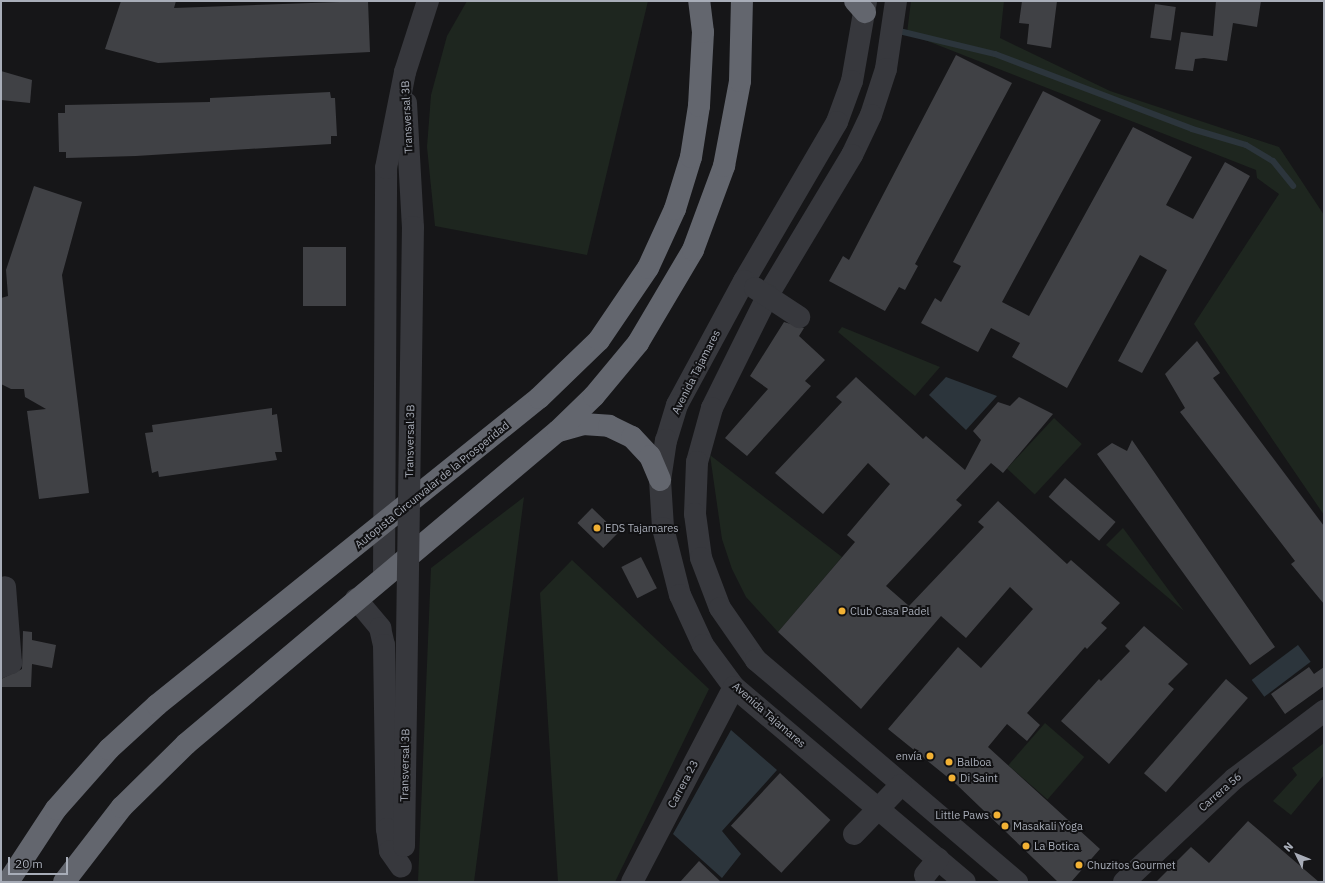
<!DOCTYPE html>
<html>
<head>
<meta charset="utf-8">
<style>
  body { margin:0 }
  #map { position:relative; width:1325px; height:883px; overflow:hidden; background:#161618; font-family:"IBM Plex Sans",sans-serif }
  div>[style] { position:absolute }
  .green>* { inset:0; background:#1e261f; transform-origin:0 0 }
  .water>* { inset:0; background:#2c353c; transform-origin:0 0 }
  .stream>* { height:6px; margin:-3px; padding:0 3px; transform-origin:3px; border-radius:3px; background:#2c353c }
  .building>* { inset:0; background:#404145; transform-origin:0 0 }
  .minor>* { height:22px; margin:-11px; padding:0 11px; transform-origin:11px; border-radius:11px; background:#37383d }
  .highway>* { height:22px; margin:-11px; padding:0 11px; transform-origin:11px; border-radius:11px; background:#63666e }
  .minor-bridge>* { height:22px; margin:-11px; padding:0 11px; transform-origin:11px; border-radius:11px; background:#37383d }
  .dots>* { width:11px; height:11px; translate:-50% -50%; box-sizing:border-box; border:2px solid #111113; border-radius:50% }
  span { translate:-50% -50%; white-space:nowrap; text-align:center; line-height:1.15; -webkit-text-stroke:4px #111113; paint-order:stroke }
  .street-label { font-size:11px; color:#a8adb8 }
  .poi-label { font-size:11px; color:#a8adb8 }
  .left { translate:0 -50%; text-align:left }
  .right { translate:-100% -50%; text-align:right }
  .frame { position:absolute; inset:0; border:2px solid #a8adb8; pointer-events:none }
  .north { position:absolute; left:1277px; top:835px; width:40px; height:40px; -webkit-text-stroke:3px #111113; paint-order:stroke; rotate:313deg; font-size:11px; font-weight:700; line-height:16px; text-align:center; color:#a8adb8 }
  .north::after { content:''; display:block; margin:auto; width:14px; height:18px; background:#a8adb8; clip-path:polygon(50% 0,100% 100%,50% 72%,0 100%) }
  .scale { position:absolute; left:8px; top:857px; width:60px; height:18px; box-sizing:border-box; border:2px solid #a8adb8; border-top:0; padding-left:5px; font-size:12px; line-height:14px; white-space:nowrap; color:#a8adb8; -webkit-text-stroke:3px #111113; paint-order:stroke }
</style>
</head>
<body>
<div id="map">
  <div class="green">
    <div style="clip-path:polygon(467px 1px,648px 1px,587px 255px,435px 226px,427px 147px,431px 95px,447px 36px)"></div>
    <div style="clip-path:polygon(911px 1px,1004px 1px,1000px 38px,1110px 91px,1279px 147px,1324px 215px,1324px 515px,1194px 324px,1279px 194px,1257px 178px,1256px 170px,907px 33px)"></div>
    <div style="clip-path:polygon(842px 327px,940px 367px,915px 396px,838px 332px)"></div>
    <div style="left:1054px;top:418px;width:38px;height:69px;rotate:43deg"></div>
    <div style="clip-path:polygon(710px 455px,842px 557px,778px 632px,746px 597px,732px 569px,722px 539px)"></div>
    <div style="clip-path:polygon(524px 497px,474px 882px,418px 882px,431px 568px)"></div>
    <div style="clip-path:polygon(1123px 528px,1184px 611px,1106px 545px)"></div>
    <div style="clip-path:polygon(572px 560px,709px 689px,615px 882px,558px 882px,540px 593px)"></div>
    <div style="left:1045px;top:723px;width:52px;height:56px;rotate:41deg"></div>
    <div style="clip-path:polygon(1324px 743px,1324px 775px,1291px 815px,1273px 801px,1297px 775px,1292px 768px)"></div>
  </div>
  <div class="water">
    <div style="clip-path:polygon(946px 377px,997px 396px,966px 430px,929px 395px)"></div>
    <div style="left:1298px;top:645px;width:21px;height:58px;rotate:53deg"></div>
    <div style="clip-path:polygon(731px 730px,777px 770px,722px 831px,741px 854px,722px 878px,673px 834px)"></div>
  </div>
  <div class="stream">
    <div style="left:895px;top:30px;width:103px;rotate:13.5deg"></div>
    <div style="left:995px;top:54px;width:211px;rotate:20.8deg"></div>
    <div style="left:1192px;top:129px;width:56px;rotate:16.5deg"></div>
    <div style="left:1246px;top:145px;width:31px;rotate:31deg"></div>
    <div style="left:1273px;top:161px;width:32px;rotate:51deg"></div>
  </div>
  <div class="building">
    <div style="clip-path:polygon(121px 1px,176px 1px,174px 8px,368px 1px,370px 52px,158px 63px,105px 49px)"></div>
    <div style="clip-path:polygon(1022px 1px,1057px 1px,1051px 48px,1027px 44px,1029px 24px,1019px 23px)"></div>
    <div style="clip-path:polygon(1216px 1px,1261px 1px,1257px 27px,1233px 23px,1227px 61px,1204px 58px,1195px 59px,1193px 71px,1175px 69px,1181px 32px,1213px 36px)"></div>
    <div style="left:1155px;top:4px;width:21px;height:34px;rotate:8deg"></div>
    <div style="clip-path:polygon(956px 55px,1012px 83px,915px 264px,918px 266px,905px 290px,899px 287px,885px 311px,829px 281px,843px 256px,849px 260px)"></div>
    <div style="clip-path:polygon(1px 71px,32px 80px,30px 103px,1px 100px)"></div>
    <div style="clip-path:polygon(1043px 91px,1101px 120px,1002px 302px,1029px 316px,1133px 127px,1192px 157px,1166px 205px,1193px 219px,1225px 162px,1250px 176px,1142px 373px,1118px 361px,1167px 270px,1140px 255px,1067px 388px,1012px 357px,1020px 343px,991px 328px,978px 352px,921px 323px,935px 298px,941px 302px,961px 266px,953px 262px)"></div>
    <div style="clip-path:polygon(330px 92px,331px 98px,335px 98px,337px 136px,331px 136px,331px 144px,136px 156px,66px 158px,66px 152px,59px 152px,58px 113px,65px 113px,65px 105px,210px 102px,210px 98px)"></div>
    <div style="clip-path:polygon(34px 186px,82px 202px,62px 275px,89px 493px,39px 499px,27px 411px,46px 409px,25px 397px,24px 389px,11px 389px,1px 384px,1px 298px,8px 296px,6px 270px)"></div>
    <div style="left:346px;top:247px;width:59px;height:43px;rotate:90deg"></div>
    <div style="clip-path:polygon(784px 322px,804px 328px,799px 336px,825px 360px,805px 381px,811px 386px,747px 456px,725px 438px,768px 389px,750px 376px)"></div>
    <div style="clip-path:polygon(1197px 341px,1220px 373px,1213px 378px,1324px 526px,1324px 604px,1291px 564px,1295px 561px,1180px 412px,1185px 408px,1165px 374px)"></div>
    <div style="clip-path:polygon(856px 377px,923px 439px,926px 436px,965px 470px,981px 440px,973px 431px,998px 402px,1010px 406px,1019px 397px,1053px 414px,1003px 473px,991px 463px,956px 500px,962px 505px,886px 586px,909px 606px,984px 527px,978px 522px,998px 501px,1067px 564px,1071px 560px,1120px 603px,1101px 623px,1107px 628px,1087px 649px,1085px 647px,1027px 713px,1040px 725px,1027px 741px,1007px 724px,988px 747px,1100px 849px,1071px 882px,1058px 882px,956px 784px,888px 729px,958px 647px,981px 668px,1033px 609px,1010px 587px,966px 638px,941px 616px,861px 709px,778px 632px,855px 542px,847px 535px,890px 484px,868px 463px,823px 514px,775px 473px,842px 402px,836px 397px)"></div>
    <div style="clip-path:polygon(272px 408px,272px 415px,277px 414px,282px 452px,275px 452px,277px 460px,159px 477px,158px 471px,152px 473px,145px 433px,153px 432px,152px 425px)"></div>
    <div style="clip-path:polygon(1132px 440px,1275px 647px,1250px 665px,1097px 454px,1112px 443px,1127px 451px)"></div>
    <div style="left:1065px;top:478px;width:67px;height:25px;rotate:41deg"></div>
    <div style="left:592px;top:508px;width:36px;height:21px;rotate:44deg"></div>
    <div style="left:641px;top:557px;width:35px;height:22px;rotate:63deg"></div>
    <div style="clip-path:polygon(1144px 626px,1188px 664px,1168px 684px,1174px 689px,1109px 764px,1061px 721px,1099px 679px,1101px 681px,1130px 651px,1125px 646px)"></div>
    <div style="clip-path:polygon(23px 631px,32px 632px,32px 640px,56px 645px,52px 668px,32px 664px,31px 687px,1px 687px,1px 679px,22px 669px)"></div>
    <div style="clip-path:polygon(1309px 667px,1314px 674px,1324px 667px,1324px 686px,1285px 714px,1271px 694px)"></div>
    <div style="left:1226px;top:679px;width:29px;height:125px;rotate:41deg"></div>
    <div style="left:780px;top:773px;width:69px;height:72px;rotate:43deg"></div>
    <div style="clip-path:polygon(1248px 821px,1319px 882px,1156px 882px,1191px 847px,1209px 863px)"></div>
    <div style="clip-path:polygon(699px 861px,721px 882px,680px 882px)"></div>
  </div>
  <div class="minor">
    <div style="left:866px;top:1px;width:81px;rotate:99.9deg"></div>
    <div style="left:852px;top:81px;width:44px;rotate:110.1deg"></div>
    <div style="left:837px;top:122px;width:184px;rotate:120.3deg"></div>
    <div style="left:744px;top:281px;width:141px;rotate:118.4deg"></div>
    <div style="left:677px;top:405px;width:37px;rotate:107deg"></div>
    <div style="left:666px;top:440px;width:40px;rotate:98.5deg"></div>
    <div style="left:660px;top:480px;width:48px;rotate:86.4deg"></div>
    <div style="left:663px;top:528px;width:69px;rotate:75.8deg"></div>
    <div style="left:680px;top:595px;width:55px;rotate:65.3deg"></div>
    <div style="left:703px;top:645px;width:52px;rotate:53.6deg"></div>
    <div style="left:734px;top:687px;width:302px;rotate:40.2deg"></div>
    <div style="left:896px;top:1px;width:69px;rotate:98.4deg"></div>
    <div style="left:886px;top:69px;width:48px;rotate:108.1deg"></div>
    <div style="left:871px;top:115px;width:44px;rotate:115.4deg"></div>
    <div style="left:852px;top:155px;width:163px;rotate:121deg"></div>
    <div style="left:768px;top:295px;width:126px;rotate:116.4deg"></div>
    <div style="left:712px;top:408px;width:56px;rotate:105.5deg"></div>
    <div style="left:697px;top:462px;width:52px;rotate:92.2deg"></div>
    <div style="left:695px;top:514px;width:44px;rotate:82.2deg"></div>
    <div style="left:701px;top:558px;width:53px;rotate:69.2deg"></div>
    <div style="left:720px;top:608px;width:63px;rotate:55.3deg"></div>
    <div style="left:756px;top:660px;width:343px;rotate:40.4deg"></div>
    <div style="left:406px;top:103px;width:124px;rotate:86.8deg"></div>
    <div style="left:755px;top:288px;width:53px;rotate:33.4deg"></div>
    <div style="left:384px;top:576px;width:408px;rotate:-89.7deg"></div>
    <div style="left:386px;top:168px;width:98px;rotate:-78.8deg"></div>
    <div style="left:405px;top:72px;width:75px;rotate:-72.1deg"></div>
    <div style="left:356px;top:599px;width:38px;rotate:50deg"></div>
    <div style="left:380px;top:628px;width:17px;rotate:77deg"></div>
    <div style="left:384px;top:645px;width:184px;rotate:89.1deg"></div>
    <div style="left:387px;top:829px;width:22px;rotate:82deg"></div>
    <div style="left:390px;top:851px;width:19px;rotate:55deg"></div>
    <div style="left:1px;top:667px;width:11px;rotate:-22deg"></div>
    <div style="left:11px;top:663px;width:76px;rotate:-94.5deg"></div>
    <div style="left:854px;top:834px;width:68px;rotate:-46.2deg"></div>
    <div style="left:925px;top:875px;width:21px;rotate:-51deg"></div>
    <div style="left:632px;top:882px;width:220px;rotate:-62.4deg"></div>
    <div style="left:1124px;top:882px;width:151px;rotate:-43.1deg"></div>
    <div style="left:1234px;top:779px;width:113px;rotate:-37.1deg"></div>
  </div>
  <div class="highway">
    <div style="left:855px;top:1px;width:15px;rotate:48deg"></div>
    <div style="left:559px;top:431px;width:25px;rotate:-16deg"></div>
    <div style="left:583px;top:424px;width:26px;rotate:4deg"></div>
    <div style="left:609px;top:426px;width:25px;rotate:26deg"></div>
    <div style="left:632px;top:437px;width:26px;rotate:47deg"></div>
    <div style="left:650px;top:456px;width:26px;rotate:67deg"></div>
    <div style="left:8px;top:882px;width:87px;rotate:-56.7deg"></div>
    <div style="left:56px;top:809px;width:80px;rotate:-48.5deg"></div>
    <div style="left:109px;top:749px;width:65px;rotate:-42.5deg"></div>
    <div style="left:157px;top:705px;width:490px;rotate:-38.8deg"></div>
    <div style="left:539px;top:398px;width:83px;rotate:-44deg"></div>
    <div style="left:599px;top:340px;width:87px;rotate:-55.8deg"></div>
    <div style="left:648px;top:268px;width:65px;rotate:-65.4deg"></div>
    <div style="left:675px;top:209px;width:54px;rotate:-72.9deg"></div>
    <div style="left:691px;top:157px;width:52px;rotate:-81.1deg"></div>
    <div style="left:699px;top:106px;width:74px;rotate:-86.9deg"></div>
    <div style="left:703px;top:32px;width:31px;rotate:-97deg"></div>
    <div style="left:64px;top:882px;width:95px;rotate:-52.3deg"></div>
    <div style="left:122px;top:807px;width:90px;rotate:-44.5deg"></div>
    <div style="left:186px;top:744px;width:486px;rotate:-40.1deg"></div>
    <div style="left:558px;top:431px;width:50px;rotate:-44.2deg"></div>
    <div style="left:594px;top:396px;width:69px;rotate:-50.3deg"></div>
    <div style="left:638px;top:343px;width:108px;rotate:-59.4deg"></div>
    <div style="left:693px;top:250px;width:90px;rotate:-69.7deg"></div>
    <div style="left:724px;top:166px;width:86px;rotate:-79.3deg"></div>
    <div style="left:740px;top:81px;width:80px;rotate:-88.6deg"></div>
  </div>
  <div class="minor-bridge">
    <div style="left:404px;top:846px;width:619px;rotate:-89.17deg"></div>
  </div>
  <div class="dots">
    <div style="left:597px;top:528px;background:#f2b134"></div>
    <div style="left:842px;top:611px;background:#f2b134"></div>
    <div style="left:930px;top:756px;background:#f2b134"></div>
    <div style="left:949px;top:762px;background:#f2b134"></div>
    <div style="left:952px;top:778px;background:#f2b134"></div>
    <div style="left:997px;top:815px;background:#f2b134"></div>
    <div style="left:1005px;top:826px;background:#f2b134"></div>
    <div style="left:1026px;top:846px;background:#f2b134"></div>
    <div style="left:1079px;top:865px;background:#f2b134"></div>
  </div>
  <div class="street-label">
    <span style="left:407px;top:117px;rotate:-93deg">Transversal 3B</span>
    <span style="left:696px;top:372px;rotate:-63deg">Avenida Tajamares</span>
    <span style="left:410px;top:441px;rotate:-89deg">Transversal 3B</span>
    <span style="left:432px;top:485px;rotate:-39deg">Autopista Circunvalar de la Prosperidad</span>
    <span style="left:769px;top:715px;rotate:41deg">Avenida Tajamares</span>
    <span style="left:405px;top:765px;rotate:-89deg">Transversal 3B</span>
    <span style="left:683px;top:784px;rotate:-62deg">Carrera 23</span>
    <span style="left:1220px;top:792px;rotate:-41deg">Carrera 56</span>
  </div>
  <div class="poi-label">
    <span class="left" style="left:605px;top:528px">EDS Tajamares</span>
    <span class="left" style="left:850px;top:611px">Club Casa Padel</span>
    <span class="right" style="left:922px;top:756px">envía</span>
    <span class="left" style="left:957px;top:762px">Balboa</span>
    <span class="left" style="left:960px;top:778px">Di Saint</span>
    <span class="right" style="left:989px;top:815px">Little Paws</span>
    <span class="left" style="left:1013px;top:826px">Masakali Yoga</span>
    <span class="left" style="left:1034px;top:846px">La Botica</span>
    <span class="left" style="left:1087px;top:865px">Chuzitos Gourmet</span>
  </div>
  <div class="frame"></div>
  <div class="north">N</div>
  <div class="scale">20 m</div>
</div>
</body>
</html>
